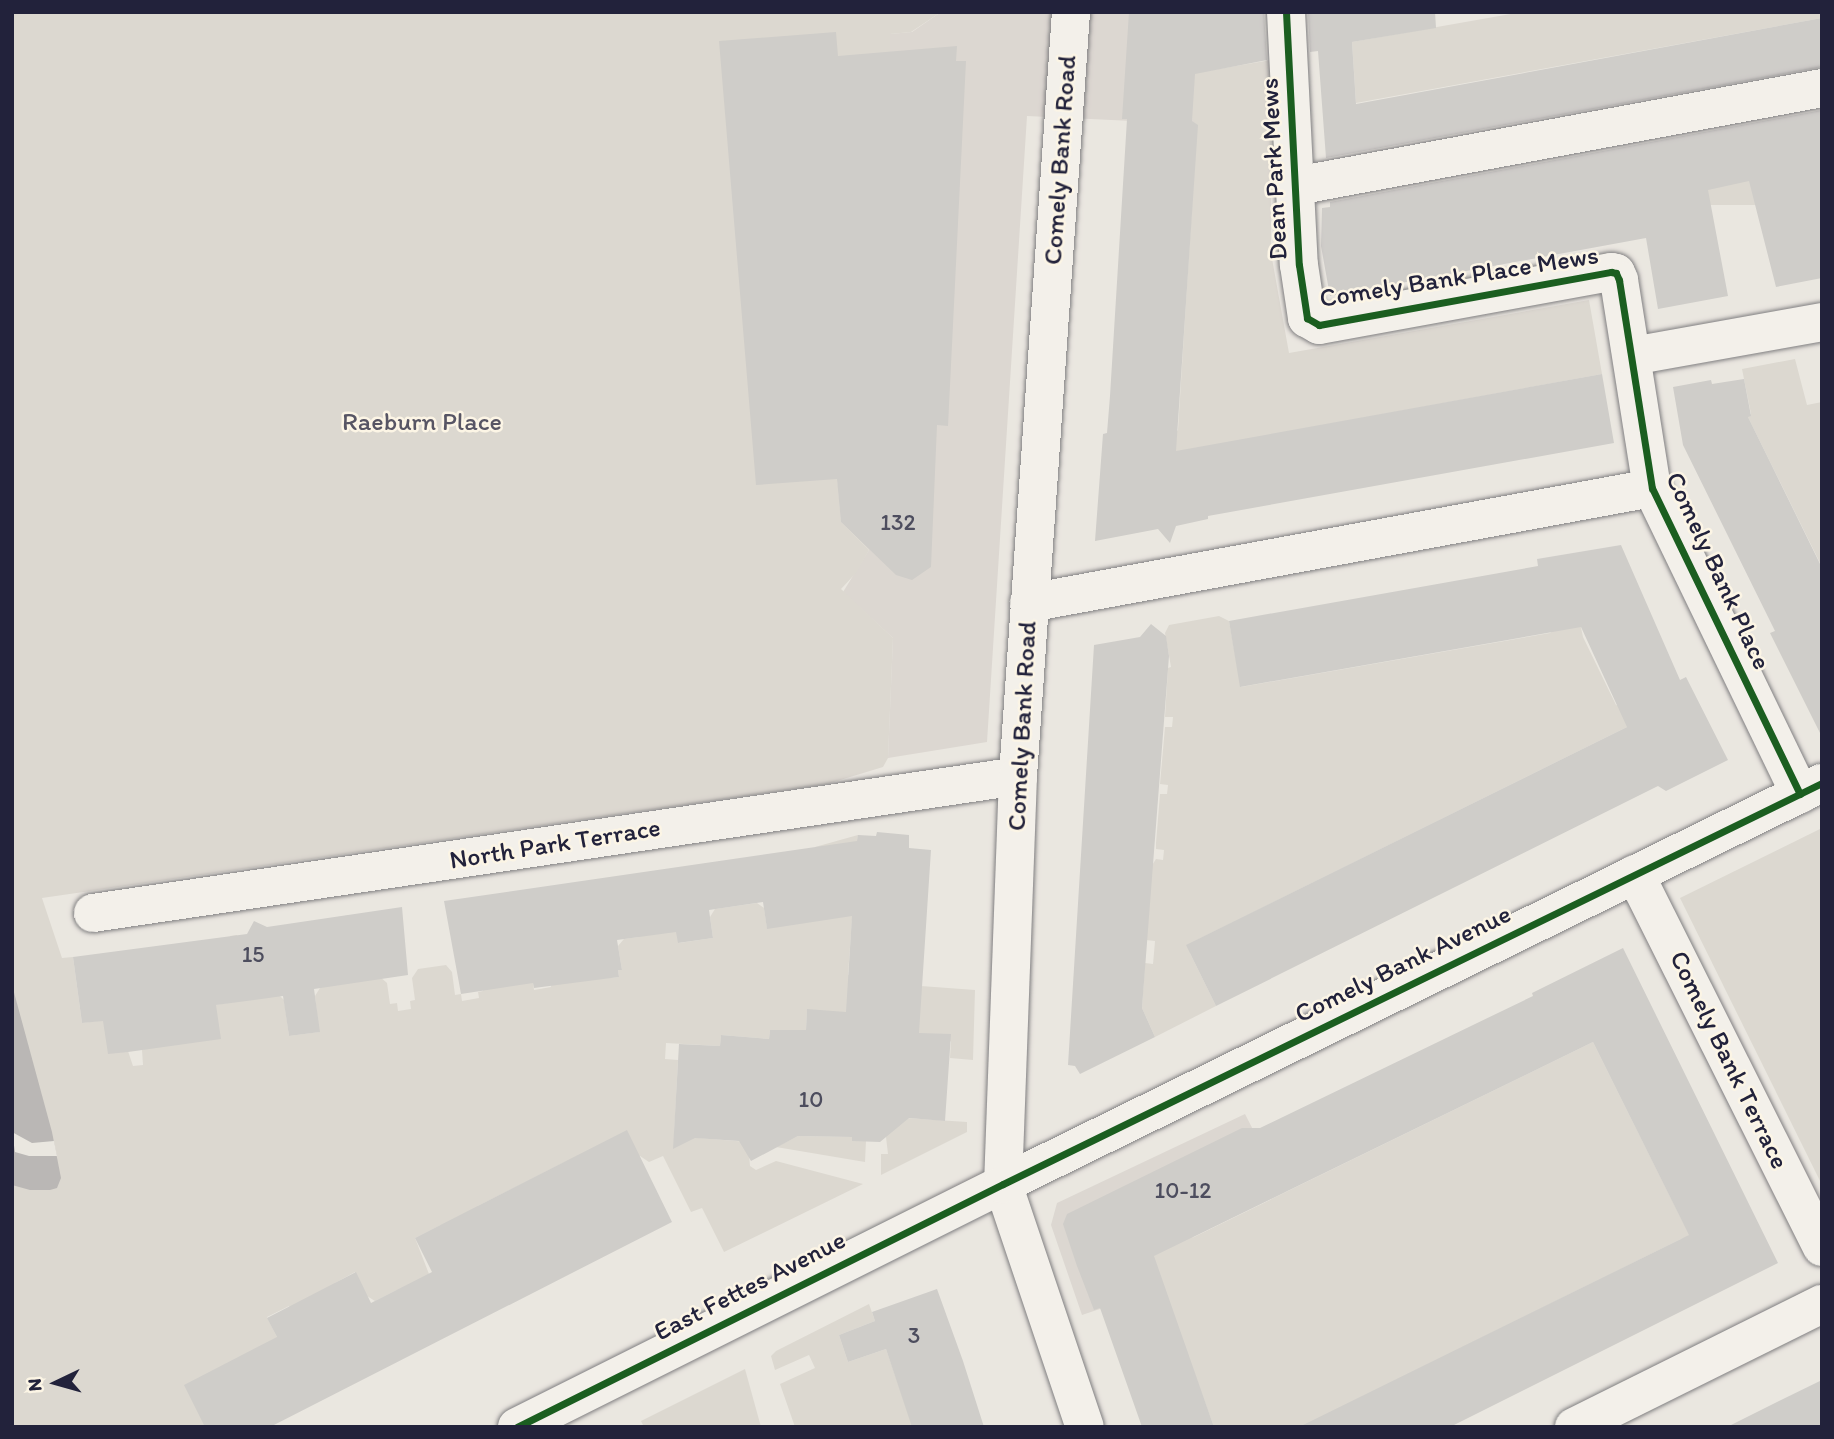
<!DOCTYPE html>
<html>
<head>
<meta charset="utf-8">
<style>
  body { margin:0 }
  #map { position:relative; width:1834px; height:1439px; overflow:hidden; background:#eae7e0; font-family:Itim,sans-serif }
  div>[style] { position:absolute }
  .built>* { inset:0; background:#dcd7d1 }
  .green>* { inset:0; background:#dcd8d0; transform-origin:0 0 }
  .water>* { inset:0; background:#bab7b5 }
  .pier>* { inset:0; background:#eae7e0 }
  .building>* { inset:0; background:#cfcdc9 }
  .roads { filter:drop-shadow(0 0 2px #807f81) drop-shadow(0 0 2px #807f81) }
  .street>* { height:38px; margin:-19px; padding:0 19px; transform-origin:19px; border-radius:19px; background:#f3f0ea }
  .secondary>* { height:38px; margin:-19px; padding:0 19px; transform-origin:19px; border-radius:19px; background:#f3f0ea }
  .cycleway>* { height:7px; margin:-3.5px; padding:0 3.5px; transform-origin:3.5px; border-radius:3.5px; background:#1b5e20 }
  span { translate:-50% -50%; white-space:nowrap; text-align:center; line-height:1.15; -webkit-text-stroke:5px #fcf5e5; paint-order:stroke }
  .number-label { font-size:23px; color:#4d4d5e }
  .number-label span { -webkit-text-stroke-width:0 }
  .street-label { font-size:26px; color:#22223b }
  .park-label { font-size:26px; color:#575564 }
  .frame { position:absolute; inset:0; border:14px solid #22223b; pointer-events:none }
  .north { position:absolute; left:21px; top:1348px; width:70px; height:70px; -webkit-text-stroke:5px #fcf5e5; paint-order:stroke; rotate:265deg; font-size:19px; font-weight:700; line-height:28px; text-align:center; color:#22223b }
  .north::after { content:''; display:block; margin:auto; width:24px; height:32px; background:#22223b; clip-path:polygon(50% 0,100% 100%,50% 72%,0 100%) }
</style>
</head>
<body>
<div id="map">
  <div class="built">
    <div style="clip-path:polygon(941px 12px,1196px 12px,1196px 124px,1027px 116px,987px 742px,888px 758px,893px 638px,843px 592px,869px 550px,841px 522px,802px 59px,890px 51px,890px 34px,912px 32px)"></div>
    <div style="clip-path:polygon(1245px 1114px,1285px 1192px,1193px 1237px,1165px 1287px,1082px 1315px,1051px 1225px,1057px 1203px)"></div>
  </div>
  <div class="green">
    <div style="clip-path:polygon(12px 12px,941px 12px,911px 32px,890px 34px,890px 52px,802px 59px,841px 522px,869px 550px,856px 573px,841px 589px,893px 638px,888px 758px,883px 767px,827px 784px,42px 898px,62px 958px,73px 957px,82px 1023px,105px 1020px,128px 1051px,133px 1066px,143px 1065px,142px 1050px,215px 1005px,239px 1001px,230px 936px,237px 935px,240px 956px,284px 1000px,289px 1036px,319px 1032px,315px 996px,320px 988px,333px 918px,350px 915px,359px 977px,378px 975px,387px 983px,390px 1004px,397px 1003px,398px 1011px,411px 1009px,410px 1001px,415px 1000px,412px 978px,418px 969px,446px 965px,452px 972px,455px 995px,461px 994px,462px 1001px,479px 998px,478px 992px,483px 991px,480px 968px,533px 983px,534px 990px,551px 987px,550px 980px,610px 978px,619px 977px,618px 970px,622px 970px,618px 946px,624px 939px,639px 937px,630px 874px,675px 922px,679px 943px,713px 938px,710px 917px,715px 909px,757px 903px,764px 908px,767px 928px,822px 893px,815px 847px,858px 835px,848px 975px,921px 986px,975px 990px,973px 1060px,950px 1058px,951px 1042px,945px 1034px,929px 1040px,807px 1010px,806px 1030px,770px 1030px,769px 1039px,721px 1035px,720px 1046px,666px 1043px,665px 1059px,678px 1060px,674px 1136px,748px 1142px,750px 1166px,756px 1170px,776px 1161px,863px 1184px,724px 1252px,702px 1208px,691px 1212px,663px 1156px,649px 1162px,640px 1156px,565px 1162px,478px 1206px,491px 1232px,450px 1242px,441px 1225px,415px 1238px,429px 1274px,407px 1309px,397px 1290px,375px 1301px,367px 1296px,355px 1272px,335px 1283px,347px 1306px,301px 1329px,289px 1306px,267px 1317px,278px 1339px,205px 1427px,12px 1427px)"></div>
    <div style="clip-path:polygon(1522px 12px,1822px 12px,1822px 18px,1356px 103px,1352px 42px)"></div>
    <div style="clip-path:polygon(1271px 60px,1271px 253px,1289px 353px,1589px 300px,1602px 374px,1171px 453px,1172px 437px,1178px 430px,1197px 126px,1192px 118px,1195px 73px)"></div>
    <div style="left:1822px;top:152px;width:53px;height:189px;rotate:90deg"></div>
    <div style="clip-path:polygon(1795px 359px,1807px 405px,1822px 402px,1822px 567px,1747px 415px,1751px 414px,1742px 369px)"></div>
    <div style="clip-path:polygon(1578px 614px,1583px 637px,1616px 705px,1625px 707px,1633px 724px,1195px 941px,1190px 953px,1216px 1006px,1155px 1037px,1142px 1008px,1145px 963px,1153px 964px,1154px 953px,1155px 941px,1146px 940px,1151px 867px,1156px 859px,1163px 860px,1164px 850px,1156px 849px,1156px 843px,1160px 794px,1167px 794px,1168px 785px,1160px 784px,1165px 727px,1172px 727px,1173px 717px,1165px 717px,1168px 668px,1171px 667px,1165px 633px,1169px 625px,1219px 616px,1229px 621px,1241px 687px,1550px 633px)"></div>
    <div style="clip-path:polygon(1822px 828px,1822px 1185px,1680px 898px)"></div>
    <div style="clip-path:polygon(1593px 1042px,1684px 1224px,1694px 1236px,1681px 1239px,1301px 1427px,1214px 1427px,1151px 1254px,1194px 1237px)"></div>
    <div style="clip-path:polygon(891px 1117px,967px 1122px,967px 1132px,881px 1175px,881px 1154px,888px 1154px,886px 1137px)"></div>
    <div style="clip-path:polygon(798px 1136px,852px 1137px,866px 1141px,865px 1162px,776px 1147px)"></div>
    <div style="clip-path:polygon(869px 1304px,875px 1321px,839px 1335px,848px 1362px,886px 1349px,913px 1427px,795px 1427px,780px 1384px,815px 1368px,809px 1355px,775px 1370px,771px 1356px,776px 1351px)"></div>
    <div style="clip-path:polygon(745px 1369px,761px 1427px,644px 1427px,641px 1421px)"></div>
  </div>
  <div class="water">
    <div style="clip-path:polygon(12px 985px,52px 1132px,61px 1178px,57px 1188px,50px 1190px,30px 1190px,12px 1185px)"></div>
  </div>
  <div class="pier">
    <div style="clip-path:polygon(12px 1132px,32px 1143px,54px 1141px,57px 1156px,29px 1156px,15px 1152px)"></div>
  </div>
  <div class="building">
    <div style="clip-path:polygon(1129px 12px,1264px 12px,1267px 60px,1195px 74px,1192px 121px,1198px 125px,1176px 451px,1602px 374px,1614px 443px,1208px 516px,1208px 519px,1176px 526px,1170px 543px,1158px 529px,1095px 541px,1103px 434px,1107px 433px,1110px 396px,1127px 119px,1122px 119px)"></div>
    <div style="clip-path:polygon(1308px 12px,1435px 12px,1436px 28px,1352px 42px,1356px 104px,1822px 18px,1822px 67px,1326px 158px,1318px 51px,1310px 52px)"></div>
    <div style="clip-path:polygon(836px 32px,838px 56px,957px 46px,956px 61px,966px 61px,948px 426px,937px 425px,931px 567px,912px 580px,896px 575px,841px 522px,837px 479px,756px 485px,719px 41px)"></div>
    <div style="clip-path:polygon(1822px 110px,1822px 278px,1776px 287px,1749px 181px,1708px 190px,1728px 296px,1658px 309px,1646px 238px,1330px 296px,1321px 246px,1322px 208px,1330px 207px,1330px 202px)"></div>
    <div style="clip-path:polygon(1744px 379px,1751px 416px,1748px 417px,1822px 568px,1822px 737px,1770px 633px,1775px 631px,1683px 445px,1673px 387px,1711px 380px,1712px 384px)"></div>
    <div style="clip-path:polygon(1621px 545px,1680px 680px,1686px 677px,1728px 760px,1666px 791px,1658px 786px,1216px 1006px,1186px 945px,1627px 727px,1581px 627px,1240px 687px,1229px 621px,1538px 566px,1537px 559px)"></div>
    <div style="clip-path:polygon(1151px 624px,1166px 636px,1169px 656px,1142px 1008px,1155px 1037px,1080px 1074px,1075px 1066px,1068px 1065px,1094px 645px,1140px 637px)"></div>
    <div style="clip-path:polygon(877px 832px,909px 835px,909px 848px,931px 850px,919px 1033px,951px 1034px,945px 1121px,909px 1118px,880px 1142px,852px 1141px,852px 1137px,798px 1136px,751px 1161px,739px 1141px,695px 1138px,673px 1149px,679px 1044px,720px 1046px,721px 1035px,769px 1039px,770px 1030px,806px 1030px,807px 1009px,846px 1012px,852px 916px,767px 929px,763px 902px,709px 910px,713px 938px,678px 943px,676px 932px,617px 940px,622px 970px,618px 970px,619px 977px,534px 988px,533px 983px,461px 994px,444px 901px,857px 841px,858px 835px,876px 836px)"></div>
    <div style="clip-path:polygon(402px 907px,408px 975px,314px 989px,320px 1032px,289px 1036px,283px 996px,216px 1005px,221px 1039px,128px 1052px,108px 1054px,103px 1021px,82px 1023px,73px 957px,247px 934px,254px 921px,267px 927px)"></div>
    <div style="clip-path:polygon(1623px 948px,1778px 1263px,1450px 1427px,1299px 1427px,1689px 1235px,1593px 1042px,1154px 1256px,1214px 1427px,1142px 1427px,1100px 1308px,1094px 1310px,1077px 1266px,1063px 1224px,1067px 1214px,1242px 1128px,1260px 1128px,1533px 996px,1532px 993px)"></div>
    <div style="clip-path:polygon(627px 1130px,672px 1222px,270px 1427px,205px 1427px,184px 1385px,277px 1337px,267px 1318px,356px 1272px,371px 1303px,432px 1272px,415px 1238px)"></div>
    <div style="clip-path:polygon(937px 1289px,963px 1361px,984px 1427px,912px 1427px,886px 1349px,848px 1362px,839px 1335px,875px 1321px,872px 1312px)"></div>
    <div style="clip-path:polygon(1822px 1380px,1822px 1427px,1727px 1427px,1779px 1401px)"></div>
  </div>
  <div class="roads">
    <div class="street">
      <div style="left:1286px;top:12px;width:253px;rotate:87.1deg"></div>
      <div style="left:1299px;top:265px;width:54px;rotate:81.4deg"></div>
      <div style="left:1307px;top:318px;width:14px;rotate:30deg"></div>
      <div style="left:1319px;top:325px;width:297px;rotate:-10.3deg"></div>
      <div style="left:1611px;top:272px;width:5px;rotate:11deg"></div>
      <div style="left:1616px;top:273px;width:8px;rotate:67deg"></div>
      <div style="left:1619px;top:280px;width:211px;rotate:81deg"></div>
      <div style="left:1652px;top:488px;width:340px;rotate:64.2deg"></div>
      <div style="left:1296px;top:186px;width:535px;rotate:-10.55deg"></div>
      <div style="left:1632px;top:356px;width:193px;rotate:-10.1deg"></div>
      <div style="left:1029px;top:603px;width:634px;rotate:-10.46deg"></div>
      <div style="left:1635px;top:874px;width:417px;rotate:63.4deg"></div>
      <div style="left:93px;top:913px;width:935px;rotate:-8.42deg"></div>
      <div style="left:1574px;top:1427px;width:277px;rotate:-26.4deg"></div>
    </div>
    <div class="secondary">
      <div style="left:1071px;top:12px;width:766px;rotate:93.97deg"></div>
      <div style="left:1018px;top:776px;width:408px;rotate:92.1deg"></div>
      <div style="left:1003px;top:1184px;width:256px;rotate:71.4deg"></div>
      <div style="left:517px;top:1427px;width:543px;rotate:-26.57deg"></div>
      <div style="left:1003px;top:1184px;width:912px;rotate:-26.09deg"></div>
    </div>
  </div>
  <div class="cycleway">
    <div style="left:1286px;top:12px;width:253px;rotate:87.1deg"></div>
    <div style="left:1299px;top:265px;width:54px;rotate:81.4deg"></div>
    <div style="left:1307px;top:318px;width:14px;rotate:30deg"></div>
    <div style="left:1319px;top:325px;width:297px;rotate:-10.3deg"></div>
    <div style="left:1611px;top:272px;width:5px;rotate:11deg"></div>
    <div style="left:1616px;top:273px;width:8px;rotate:67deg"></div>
    <div style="left:1619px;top:280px;width:211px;rotate:81deg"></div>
    <div style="left:1652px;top:488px;width:340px;rotate:64.2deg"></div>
    <div style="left:517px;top:1427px;width:543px;rotate:-26.57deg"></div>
    <div style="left:1003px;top:1184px;width:912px;rotate:-26.09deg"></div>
  </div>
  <div class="number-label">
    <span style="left:898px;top:522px">132</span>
    <span style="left:253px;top:954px">15</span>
    <span style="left:811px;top:1099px">10</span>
    <span style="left:1183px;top:1190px">10-12</span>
    <span style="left:914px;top:1335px">3</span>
  </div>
  <div class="street-label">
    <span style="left:1060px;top:160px;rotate:-86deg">Comely Bank Road</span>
    <span style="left:1274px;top:169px;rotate:-93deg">Dean Park Mews</span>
    <span style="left:1459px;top:277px;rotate:-9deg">Comely Bank Place Mews</span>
    <span style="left:1718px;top:571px;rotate:65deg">Comely Bank Place</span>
    <span style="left:1022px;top:726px;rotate:-87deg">Comely Bank Road</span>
    <span style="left:555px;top:844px;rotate:-9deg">North Park Terrace</span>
    <span style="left:1403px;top:964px;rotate:-26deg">Comely Bank Avenue</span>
    <span style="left:1729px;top:1060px;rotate:64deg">Comely Bank Terrace</span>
    <span style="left:750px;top:1286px;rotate:-27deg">East Fettes Avenue</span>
  </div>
  <div class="park-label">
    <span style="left:422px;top:422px">Raeburn Place</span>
  </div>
  <div class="frame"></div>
  <div class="north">N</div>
</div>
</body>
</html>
